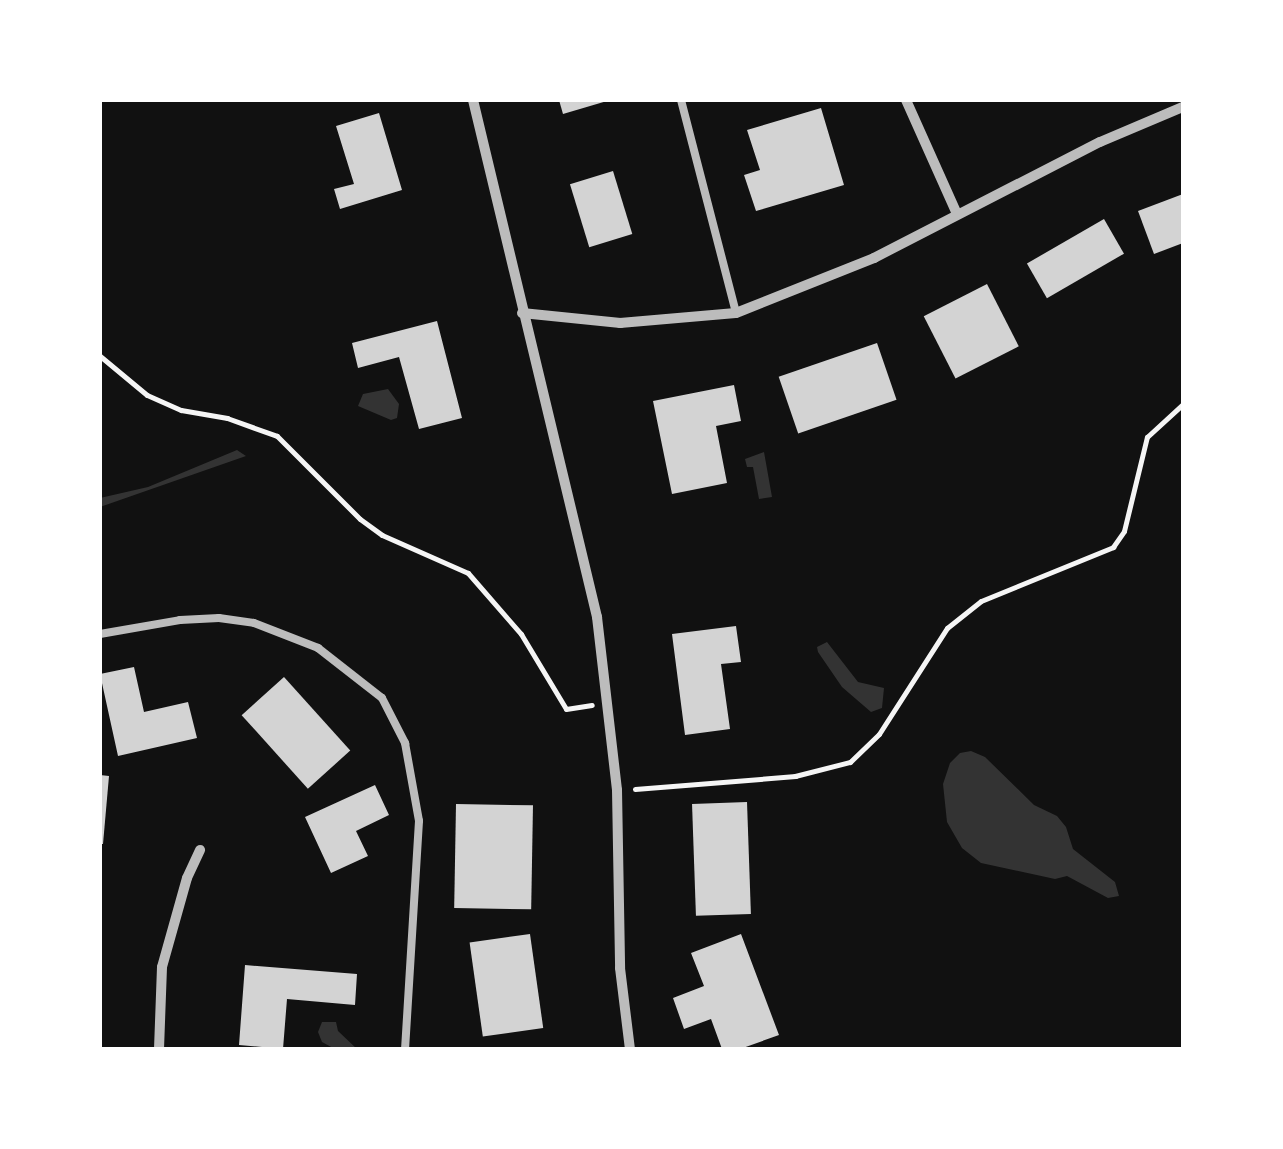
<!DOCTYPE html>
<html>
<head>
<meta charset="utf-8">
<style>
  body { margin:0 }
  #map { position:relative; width:1283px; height:1149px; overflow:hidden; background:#111; font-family:"Playfair Display",serif }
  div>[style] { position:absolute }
  .water>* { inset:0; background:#333 }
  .building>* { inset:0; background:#d3d3d3; transform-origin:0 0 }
  .path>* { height:5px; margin:-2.5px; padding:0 2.5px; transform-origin:2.5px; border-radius:2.5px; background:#f5f5f5 }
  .service>* { height:8px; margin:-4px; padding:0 4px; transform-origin:4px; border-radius:4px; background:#bcbcbc }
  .minor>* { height:10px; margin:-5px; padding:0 5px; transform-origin:5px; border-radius:5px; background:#bcbcbc }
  span { translate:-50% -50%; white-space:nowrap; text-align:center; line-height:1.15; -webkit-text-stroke:9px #fff; paint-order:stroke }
  .frame { position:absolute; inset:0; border:102px solid #fff; pointer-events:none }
</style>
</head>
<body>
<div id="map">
  <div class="water">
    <div style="clip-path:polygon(388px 389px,399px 404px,397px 418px,391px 420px,358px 406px,363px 394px)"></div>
    <div style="clip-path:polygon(237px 450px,246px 456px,100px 507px,100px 498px,148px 487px)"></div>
    <div style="clip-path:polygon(764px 452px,772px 497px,759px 499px,753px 467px,747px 467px,745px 459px)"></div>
    <div style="clip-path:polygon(827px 642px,858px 682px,884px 688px,882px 708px,871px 712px,842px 687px,818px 652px,817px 647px)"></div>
    <div style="clip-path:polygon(971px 751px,985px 757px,1034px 805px,1057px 816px,1066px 827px,1073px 849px,1115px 882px,1119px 896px,1108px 898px,1067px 876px,1055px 879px,981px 863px,962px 848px,947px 822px,943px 784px,950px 763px,960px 753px)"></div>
    <div style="clip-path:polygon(322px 1022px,336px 1022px,338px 1031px,357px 1049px,333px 1048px,322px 1042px,318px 1032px)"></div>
  </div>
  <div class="building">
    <div style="clip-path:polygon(559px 100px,607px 100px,607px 101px,563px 114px)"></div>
    <div style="clip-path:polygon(821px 108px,844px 185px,756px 211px,744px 175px,760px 170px,747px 130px)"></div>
    <div style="clip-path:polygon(379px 113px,402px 190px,340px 209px,334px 189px,354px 184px,336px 126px)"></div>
    <div style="left:613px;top:171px;width:66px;height:45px;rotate:73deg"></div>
    <div style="clip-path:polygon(1183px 194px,1183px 243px,1154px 254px,1138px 211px)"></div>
    <div style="left:1104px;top:219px;width:40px;height:89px;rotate:60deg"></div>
    <div style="left:987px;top:284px;width:70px;height:71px;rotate:63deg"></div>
    <div style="clip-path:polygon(437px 321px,462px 418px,419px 429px,399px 357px,358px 368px,352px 343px)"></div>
    <div style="left:877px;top:343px;width:60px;height:104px;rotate:71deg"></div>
    <div style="clip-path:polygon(734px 385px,741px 421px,716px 426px,727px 483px,672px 494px,653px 401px)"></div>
    <div style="clip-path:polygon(736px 626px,741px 662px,721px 664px,730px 729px,685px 735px,672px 634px)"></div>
    <div style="clip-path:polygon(134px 667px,144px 712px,188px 702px,197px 738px,118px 756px,100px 674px)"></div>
    <div style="left:284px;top:677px;width:99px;height:57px;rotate:48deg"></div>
    <div style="clip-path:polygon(100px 775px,109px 776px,103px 844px,100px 844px)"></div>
    <div style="clip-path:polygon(375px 785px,389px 815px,356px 831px,368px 856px,331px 873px,305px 817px)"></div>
    <div style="left:747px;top:802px;width:112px;height:55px;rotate:88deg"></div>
    <div style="left:456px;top:804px;width:77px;height:104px;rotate:1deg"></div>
    <div style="left:530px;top:934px;width:95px;height:61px;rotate:82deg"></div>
    <div style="clip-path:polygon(741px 934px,779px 1035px,740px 1049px,722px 1049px,711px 1019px,684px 1029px,673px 998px,704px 986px,691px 953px)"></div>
    <div style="clip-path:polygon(245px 965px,357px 974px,355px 1005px,287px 999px,283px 1049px,239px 1045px)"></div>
  </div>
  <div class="path">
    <div style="left:100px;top:356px;width:61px;rotate:39.7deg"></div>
    <div style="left:147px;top:395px;width:37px;rotate:24deg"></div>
    <div style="left:181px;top:410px;width:47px;rotate:9.9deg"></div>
    <div style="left:227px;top:418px;width:53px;rotate:19.8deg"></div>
    <div style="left:277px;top:436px;width:117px;rotate:45deg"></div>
    <div style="left:360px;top:519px;width:27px;rotate:36deg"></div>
    <div style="left:382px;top:535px;width:94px;rotate:23.8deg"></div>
    <div style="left:468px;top:573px;width:81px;rotate:49deg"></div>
    <div style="left:521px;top:634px;width:87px;rotate:59deg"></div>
    <div style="left:566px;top:709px;width:26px;rotate:-9deg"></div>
    <div style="left:635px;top:789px;width:161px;rotate:-4.6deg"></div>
    <div style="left:795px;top:776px;width:57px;rotate:-14.3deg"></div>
    <div style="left:850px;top:762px;width:40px;rotate:-44deg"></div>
    <div style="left:879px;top:734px;width:126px;rotate:-57.3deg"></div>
    <div style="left:947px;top:628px;width:43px;rotate:-38.5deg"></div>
    <div style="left:981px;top:601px;width:143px;rotate:-22.2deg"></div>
    <div style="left:1113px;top:547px;width:19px;rotate:-55deg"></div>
    <div style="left:1124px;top:531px;width:97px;rotate:-76.3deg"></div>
    <div style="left:1147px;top:437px;width:49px;rotate:-42.5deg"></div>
  </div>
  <div class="service">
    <div style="left:681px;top:100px;width:220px;rotate:75.5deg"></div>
    <div style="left:100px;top:634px;width:81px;rotate:-9.9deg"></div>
    <div style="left:180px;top:620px;width:39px;rotate:-3deg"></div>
    <div style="left:219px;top:618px;width:35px;rotate:8deg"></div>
    <div style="left:254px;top:623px;width:69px;rotate:21.3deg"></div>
    <div style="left:318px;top:648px;width:81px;rotate:38deg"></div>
    <div style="left:382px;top:698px;width:51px;rotate:62.9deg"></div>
    <div style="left:405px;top:743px;width:79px;rotate:79.8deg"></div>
    <div style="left:419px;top:821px;width:228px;rotate:93.5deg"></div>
  </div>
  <div class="minor">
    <div style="left:473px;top:100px;width:532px;rotate:76.51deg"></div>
    <div style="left:597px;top:617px;width:174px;rotate:83.4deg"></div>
    <div style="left:617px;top:790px;width:178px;rotate:89deg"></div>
    <div style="left:620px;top:968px;width:82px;rotate:83deg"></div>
    <div style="left:906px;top:100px;width:123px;rotate:65.9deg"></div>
    <div style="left:522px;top:313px;width:99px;rotate:5.8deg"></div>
    <div style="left:620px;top:323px;width:116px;rotate:-4.9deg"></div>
    <div style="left:736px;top:313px;width:149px;rotate:-21.7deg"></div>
    <div style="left:874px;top:258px;width:254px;rotate:-27.2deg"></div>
    <div style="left:1100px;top:142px;width:90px;rotate:-22.9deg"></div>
    <div style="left:159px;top:1049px;width:82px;rotate:-87.9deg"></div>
    <div style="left:162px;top:967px;width:92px;rotate:-74.3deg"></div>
    <div style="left:187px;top:878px;width:31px;rotate:-65deg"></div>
  </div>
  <div class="frame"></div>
</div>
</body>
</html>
